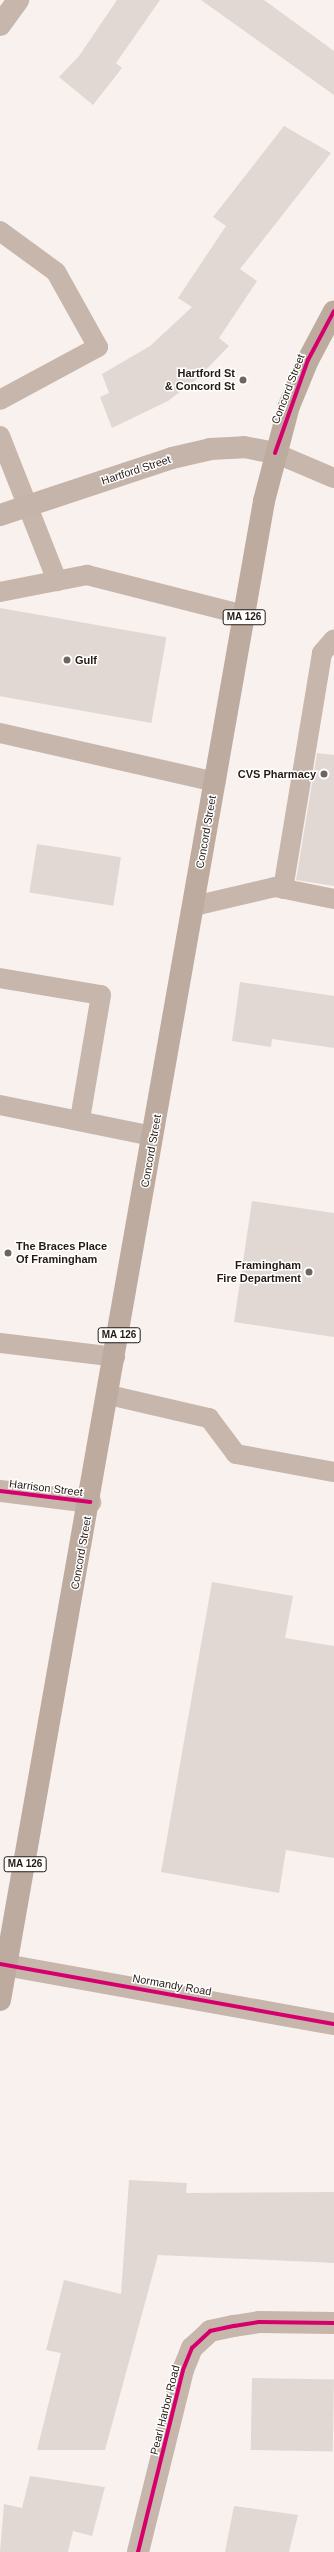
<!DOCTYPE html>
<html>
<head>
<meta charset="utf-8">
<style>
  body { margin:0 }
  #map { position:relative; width:334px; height:2552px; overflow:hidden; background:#f8f1ed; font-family:Arial,sans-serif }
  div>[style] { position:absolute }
  .building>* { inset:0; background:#e2d8d3; transform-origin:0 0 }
  .lane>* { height:20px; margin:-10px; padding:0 10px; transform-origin:10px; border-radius:10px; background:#c6b6ac }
  .street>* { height:22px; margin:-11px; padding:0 11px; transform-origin:11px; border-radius:11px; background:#c6b6ac }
  .secondary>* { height:22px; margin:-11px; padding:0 11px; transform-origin:11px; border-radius:11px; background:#c5b4aa }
  .primary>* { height:22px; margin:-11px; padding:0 11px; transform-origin:11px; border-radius:11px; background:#bdab9f }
  .cycleway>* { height:4px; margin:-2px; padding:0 2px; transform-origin:2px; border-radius:2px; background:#d6006c }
  .dots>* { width:11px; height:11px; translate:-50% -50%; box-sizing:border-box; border:2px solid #fff; border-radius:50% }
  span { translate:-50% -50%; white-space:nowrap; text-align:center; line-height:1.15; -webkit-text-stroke:3px #fff; paint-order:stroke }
  .shield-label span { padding:1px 3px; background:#fff; border:1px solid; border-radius:3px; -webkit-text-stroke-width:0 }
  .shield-label { font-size:10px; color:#241913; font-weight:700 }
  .poi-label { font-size:11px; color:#241913; font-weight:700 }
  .right { translate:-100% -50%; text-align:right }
  .left { translate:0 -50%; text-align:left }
  .street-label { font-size:11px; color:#241913 }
</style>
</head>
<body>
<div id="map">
  <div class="building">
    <div style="clip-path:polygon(117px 0,160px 0,116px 63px,122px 68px,93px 105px,59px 77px,79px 56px)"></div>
    <div style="clip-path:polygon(201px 0,264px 0,334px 51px,334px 95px)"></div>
    <div style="clip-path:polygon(284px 126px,331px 153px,240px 269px,257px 281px,219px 338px,229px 346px,197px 379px,168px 401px,112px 428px,100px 397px,109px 393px,102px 374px,150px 346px,192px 307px,178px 298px,226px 226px,213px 217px)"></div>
    <div style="left:0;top:608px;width:169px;height:87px;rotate:10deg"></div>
    <div style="clip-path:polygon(317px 753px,334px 755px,334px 886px,296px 880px)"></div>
    <div style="left:37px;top:844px;width:85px;height:49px;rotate:9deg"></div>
    <div style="clip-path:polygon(240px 982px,334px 996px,334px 1048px,272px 1039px,271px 1047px,232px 1041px)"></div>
    <div style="clip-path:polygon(252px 1201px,334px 1213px,334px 1337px,234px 1322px)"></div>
    <div style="clip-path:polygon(212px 1582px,293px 1596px,285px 1638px,334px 1646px,334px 1858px,286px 1850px,279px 1893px,161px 1872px)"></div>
    <div style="clip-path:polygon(129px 2180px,187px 2183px,186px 2193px,334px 2192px,334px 2263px,158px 2255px,105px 2450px,37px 2450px,61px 2353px,46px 2350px,64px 2280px,121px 2294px)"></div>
    <div style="left:252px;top:2378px;width:82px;height:72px;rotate:1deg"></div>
    <div style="clip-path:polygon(30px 2476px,105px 2487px,92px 2536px,73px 2531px,68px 2552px,0 2552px,4px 2504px,22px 2508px)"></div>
    <div style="clip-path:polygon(234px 2506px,298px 2515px,289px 2552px,225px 2552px)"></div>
  </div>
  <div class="lane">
    <div style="left:0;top:231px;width:69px;rotate:36.2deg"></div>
    <div style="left:56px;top:272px;width:86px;rotate:60.8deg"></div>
    <div style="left:98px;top:347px;width:111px;rotate:151.6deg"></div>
    <div style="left:0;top:436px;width:156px;rotate:68.5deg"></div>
    <div style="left:275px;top:453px;width:64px;rotate:23deg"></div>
    <div style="left:0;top:592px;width:89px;rotate:-11.1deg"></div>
    <div style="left:87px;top:575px;width:162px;rotate:14.3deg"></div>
    <div style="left:0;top:733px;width:221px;rotate:12.8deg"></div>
    <div style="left:283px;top:889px;width:239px;rotate:-80.6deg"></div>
    <div style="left:322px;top:653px;width:18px;rotate:-49deg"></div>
    <div style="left:194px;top:906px;width:83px;rotate:-13.2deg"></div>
    <div style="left:275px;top:887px;width:60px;rotate:11.5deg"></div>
    <div style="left:0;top:978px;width:102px;rotate:9.6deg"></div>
    <div style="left:101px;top:995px;width:126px;rotate:99.6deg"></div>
    <div style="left:0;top:1105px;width:156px;rotate:11.5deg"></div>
    <div style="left:0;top:1343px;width:116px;rotate:6.9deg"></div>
    <div style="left:109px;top:1395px;width:103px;rotate:13deg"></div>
    <div style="left:209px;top:1418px;width:45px;rotate:53.1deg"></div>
    <div style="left:236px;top:1454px;width:100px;rotate:10.4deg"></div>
  </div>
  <div class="street">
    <div style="left:0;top:25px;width:31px;rotate:-54deg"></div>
    <div style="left:0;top:1491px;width:91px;rotate:7deg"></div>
    <div style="left:0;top:1964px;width:339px;rotate:10.2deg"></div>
    <div style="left:138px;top:2552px;width:187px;rotate:-76.1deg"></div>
    <div style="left:183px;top:2370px;width:24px;rotate:-68deg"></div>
    <div style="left:192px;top:2348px;width:25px;rotate:-43deg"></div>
    <div style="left:210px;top:2331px;width:25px;rotate:-12deg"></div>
    <div style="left:234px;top:2326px;width:25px;rotate:-9deg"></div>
    <div style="left:259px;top:2322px;width:75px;rotate:0.8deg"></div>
  </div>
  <div class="secondary">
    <div style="left:0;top:515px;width:181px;rotate:-18.3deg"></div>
    <div style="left:172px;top:458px;width:39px;rotate:-13deg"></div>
    <div style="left:210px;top:449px;width:34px;rotate:-3deg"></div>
    <div style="left:244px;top:447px;width:32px;rotate:11deg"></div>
  </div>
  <div class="primary">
    <div style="left:0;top:2000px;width:1522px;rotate:-80.01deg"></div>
    <div style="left:264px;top:501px;width:98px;rotate:-75.3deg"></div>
    <div style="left:289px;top:406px;width:50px;rotate:-67.6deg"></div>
    <div style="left:308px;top:360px;width:55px;rotate:-62deg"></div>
  </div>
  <div class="cycleway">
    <div style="left:275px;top:453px;width:99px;rotate:-70.5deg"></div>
    <div style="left:308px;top:360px;width:55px;rotate:-62deg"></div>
    <div style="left:0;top:1491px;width:91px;rotate:7deg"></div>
    <div style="left:0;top:1964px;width:339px;rotate:10.2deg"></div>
    <div style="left:138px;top:2552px;width:187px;rotate:-76.1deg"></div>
    <div style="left:183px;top:2370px;width:24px;rotate:-68deg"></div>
    <div style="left:192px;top:2348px;width:25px;rotate:-43deg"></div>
    <div style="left:210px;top:2331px;width:25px;rotate:-12deg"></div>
    <div style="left:234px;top:2326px;width:25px;rotate:-9deg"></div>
    <div style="left:259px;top:2322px;width:75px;rotate:0.8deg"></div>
  </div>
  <div class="dots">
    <div style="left:243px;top:380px;background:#6e655f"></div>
    <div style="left:67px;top:660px;background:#6e655f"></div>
    <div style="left:324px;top:774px;background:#6e655f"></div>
    <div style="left:8px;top:1253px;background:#6e655f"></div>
    <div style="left:309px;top:1272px;background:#6e655f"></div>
  </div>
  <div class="shield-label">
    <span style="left:244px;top:617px">MA 126</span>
    <span style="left:119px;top:1335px">MA 126</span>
    <span style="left:25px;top:1864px">MA 126</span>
  </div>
  <div class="poi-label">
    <span class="right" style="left:235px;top:380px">Hartford St<br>&amp; Concord St</span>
    <span class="left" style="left:75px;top:660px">Gulf</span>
    <span class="right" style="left:316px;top:774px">CVS Pharmacy</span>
    <span class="left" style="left:16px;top:1253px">The Braces Place<br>Of Framingham</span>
    <span class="right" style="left:301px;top:1272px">Framingham<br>Fire Department</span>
  </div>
  <div class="street-label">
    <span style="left:288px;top:389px;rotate:-69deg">Concord Street</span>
    <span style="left:136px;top:470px;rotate:-18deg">Hartford Street</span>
    <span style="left:206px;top:832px;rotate:-80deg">Concord Street</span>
    <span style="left:151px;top:1151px;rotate:-80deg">Concord Street</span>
    <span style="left:46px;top:1488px;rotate:7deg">Harrison Street</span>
    <span style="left:81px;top:1553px;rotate:-80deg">Concord Street</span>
    <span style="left:172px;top:1985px;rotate:10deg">Normandy Road</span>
    <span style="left:165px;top:2410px;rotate:-76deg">Pearl Harbor Road</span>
  </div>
</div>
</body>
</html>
